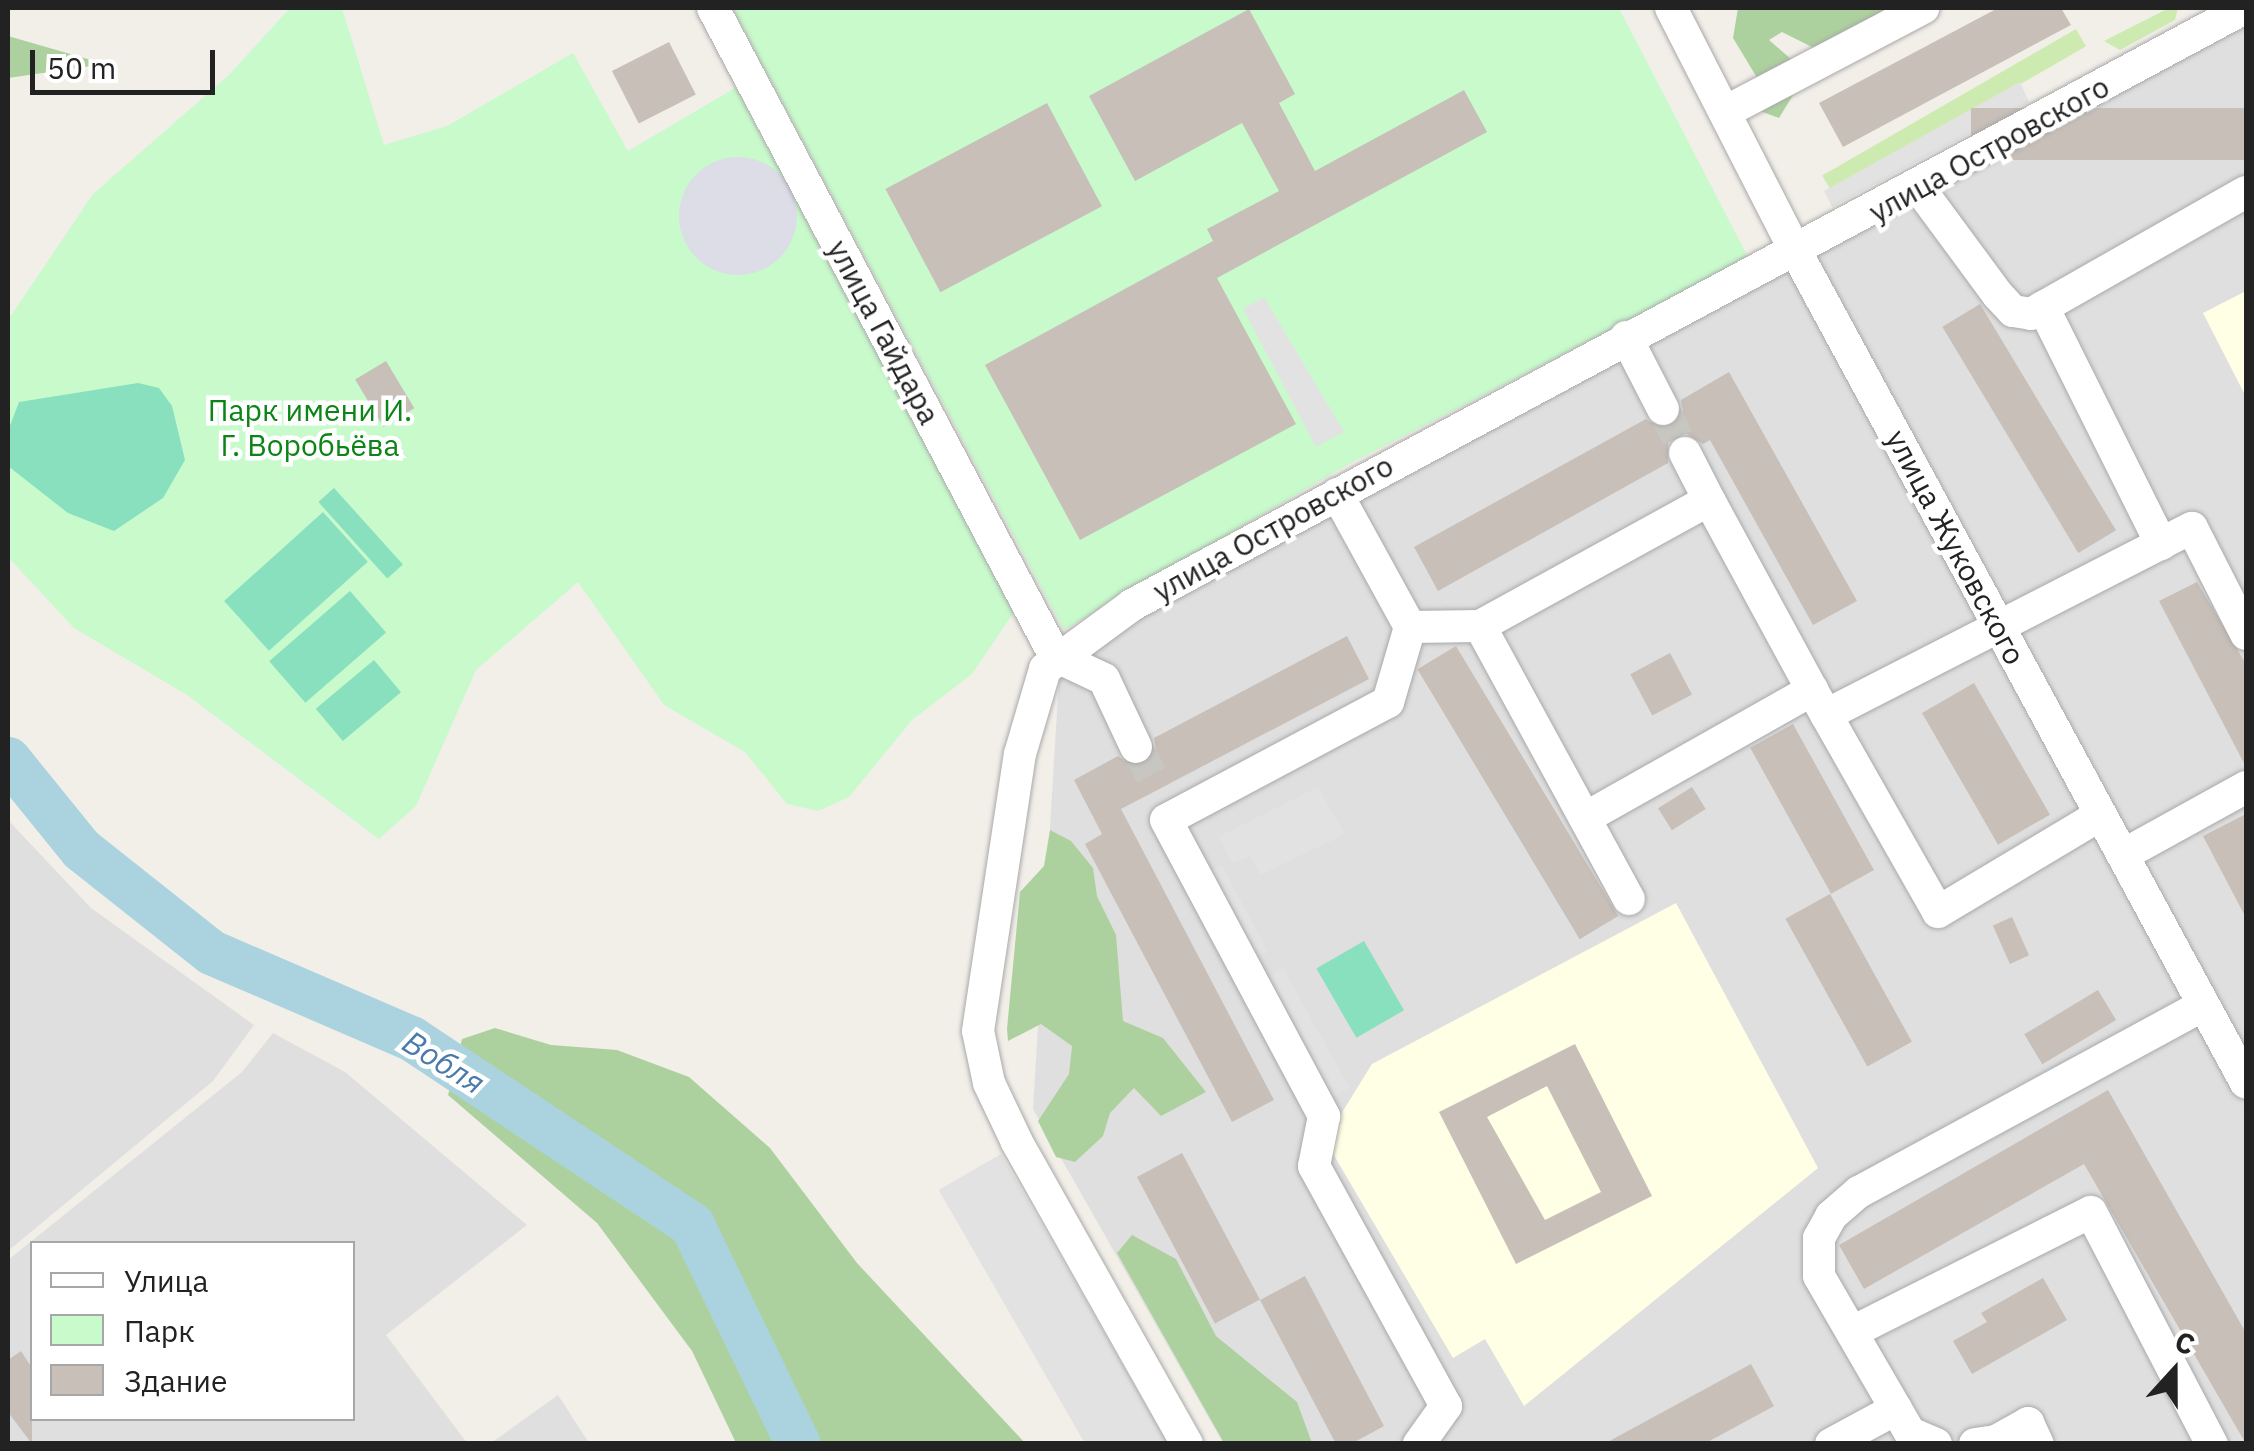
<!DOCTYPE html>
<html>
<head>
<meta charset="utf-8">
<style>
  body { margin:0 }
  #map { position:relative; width:2254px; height:1451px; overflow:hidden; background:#f2efe9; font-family:"IBM Plex Sans",sans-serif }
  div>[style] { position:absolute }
  .residential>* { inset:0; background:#e0dfdf }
  .education>* { inset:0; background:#ffffe5 }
  .grass>* { inset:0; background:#cdebb0; transform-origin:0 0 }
  .forest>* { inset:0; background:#add19e }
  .park>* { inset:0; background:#c8facc }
  .pitch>* { inset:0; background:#88e0be; transform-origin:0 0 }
  .parking>* { inset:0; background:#e2e2e2; transform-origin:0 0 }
  .plaza>* { inset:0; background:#dddde8 }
  .round { border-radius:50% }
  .river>* { height:45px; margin:-22.5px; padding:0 22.5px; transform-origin:22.5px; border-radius:22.5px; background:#aad3df }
  .building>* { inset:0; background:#c7bfb8; transform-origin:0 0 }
  .minor-tunnel>* { height:32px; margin-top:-16px; transform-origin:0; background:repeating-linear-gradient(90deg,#c8c6c1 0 32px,transparent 0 48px) }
  .roads { filter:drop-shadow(0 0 2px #a9a9a9) drop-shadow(0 0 2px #a9a9a9) }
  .minor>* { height:32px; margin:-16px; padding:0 16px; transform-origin:16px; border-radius:16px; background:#fff }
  span { translate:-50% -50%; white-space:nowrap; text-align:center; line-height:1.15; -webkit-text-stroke:9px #fff; paint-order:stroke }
  .street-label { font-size:30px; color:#222 }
  .park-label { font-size:30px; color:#0c8416 }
  .water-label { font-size:32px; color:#4a7aab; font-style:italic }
  .frame { position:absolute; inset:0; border:10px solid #222; pointer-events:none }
  .legend { position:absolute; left:30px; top:1241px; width:325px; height:180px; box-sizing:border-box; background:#fff; border:2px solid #a7a7a7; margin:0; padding:12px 18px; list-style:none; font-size:30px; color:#222 }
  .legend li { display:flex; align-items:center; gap:20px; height:50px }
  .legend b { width:50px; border:2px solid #a7a7a7 }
  .north { position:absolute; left:2124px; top:1321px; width:100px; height:100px; -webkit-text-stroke:8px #fff; paint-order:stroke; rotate:21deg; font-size:28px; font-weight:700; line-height:40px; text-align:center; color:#222 }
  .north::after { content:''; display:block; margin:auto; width:35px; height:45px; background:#222; clip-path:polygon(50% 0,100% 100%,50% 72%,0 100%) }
  .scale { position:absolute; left:30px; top:50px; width:185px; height:45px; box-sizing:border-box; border:5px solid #222; border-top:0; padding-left:12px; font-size:30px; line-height:35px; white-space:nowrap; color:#222; -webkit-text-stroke:8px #fff; paint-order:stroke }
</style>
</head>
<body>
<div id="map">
  <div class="residential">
    <div style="clip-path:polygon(2246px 25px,2246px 1443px,1223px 1443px,1033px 1109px,1060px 662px)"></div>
    <div style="clip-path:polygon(8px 820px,91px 908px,254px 1025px,213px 1081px,8px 1251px)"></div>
    <div style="clip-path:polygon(evenodd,273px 1033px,345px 1072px,527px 1225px,386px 1335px,467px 1443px,8px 1444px,8px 1260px,242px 1072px,273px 1033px,32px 1244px,352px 1244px,352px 1418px,32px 1418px,32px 1244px)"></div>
    <div style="clip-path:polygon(558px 1395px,589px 1443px,491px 1443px)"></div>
  </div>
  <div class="education">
    <div style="clip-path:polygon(2246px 291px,2246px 397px,2203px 313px)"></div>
    <div style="clip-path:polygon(1676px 903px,1818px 1168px,1524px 1406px,1485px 1339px,1453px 1358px,1325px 1140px,1372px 1064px)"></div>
  </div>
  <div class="grass">
    <div style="clip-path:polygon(2169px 8px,2178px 8px,2175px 20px,2120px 50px,2104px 41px)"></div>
    <div style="left:2076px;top:29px;width:20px;height:293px;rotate:60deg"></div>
  </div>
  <div class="forest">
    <div style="clip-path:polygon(1738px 8px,1886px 8px,1820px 51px,1782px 32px,1769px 40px,1791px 59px,1795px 92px,1779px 118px,1757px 110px,1759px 81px,1733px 38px)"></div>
    <div style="clip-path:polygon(8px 36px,105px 64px,8px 78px)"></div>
    <div style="clip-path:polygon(1050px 830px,1071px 841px,1093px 868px,1097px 896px,1116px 935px,1123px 1021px,1163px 1038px,1206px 1092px,1161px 1116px,1134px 1088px,1110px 1113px,1103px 1136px,1075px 1162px,1056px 1157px,1038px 1121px,1069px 1074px,1072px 1046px,1041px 1024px,1008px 1041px,1007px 1029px,1020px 892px,1044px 866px)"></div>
    <div style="clip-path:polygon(495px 1028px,551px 1045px,617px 1050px,689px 1077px,770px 1148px,857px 1263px,1025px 1443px,736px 1443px,692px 1351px,597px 1223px,448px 1095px,462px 1039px)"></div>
    <div style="clip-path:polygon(1132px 1235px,1176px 1259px,1216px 1336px,1297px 1402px,1312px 1443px,1224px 1443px,1117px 1253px)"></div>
  </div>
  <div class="park">
    <div style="clip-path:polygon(290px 8px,342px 8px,384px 145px,447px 126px,573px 53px,628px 151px,740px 85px,1014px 612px,972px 674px,912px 720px,849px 797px,818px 811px,787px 804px,745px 752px,664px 705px,578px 582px,476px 670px,416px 806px,379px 839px,187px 695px,74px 628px,8px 557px,8px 320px,93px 194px,229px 75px)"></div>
    <div style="clip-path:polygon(732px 8px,1619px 8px,1749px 259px,1347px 465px,1064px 630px)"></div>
  </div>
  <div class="pitch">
    <div style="clip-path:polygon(138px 383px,159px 388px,172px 406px,185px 460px,163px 498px,114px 531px,68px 513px,8px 466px,8px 431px,19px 402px)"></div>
    <div style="left:334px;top:488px;width:103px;height:21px;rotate:48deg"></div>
    <div style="left:323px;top:512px;width:67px;height:133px;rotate:48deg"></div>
    <div style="left:350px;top:591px;width:55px;height:107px;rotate:49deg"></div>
    <div style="left:374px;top:660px;width:42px;height:76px;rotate:50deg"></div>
    <div style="left:1364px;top:941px;width:80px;height:55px;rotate:60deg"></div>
  </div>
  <div class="parking">
    <div style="clip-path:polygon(2020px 82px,2029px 102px,1832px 207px,1824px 191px)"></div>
    <div style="clip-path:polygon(1264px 297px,1344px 432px,1316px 447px,1243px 309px)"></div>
    <div style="clip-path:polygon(1318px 787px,1345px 834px,1260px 875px,1250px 856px,1233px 863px,1218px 837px)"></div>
    <div style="left:1222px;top:865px;width:97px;height:18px;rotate:62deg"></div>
    <div style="left:1283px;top:968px;width:137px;height:20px;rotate:61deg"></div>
    <div style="left:1001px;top:1154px;width:333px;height:72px;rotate:60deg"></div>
  </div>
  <div class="plaza">
    <div class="round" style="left:679px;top:157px;width:118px;height:118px"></div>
  </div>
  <div class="river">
    <div style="left:8px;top:759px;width:116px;rotate:51deg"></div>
    <div style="left:81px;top:849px;width:166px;rotate:38.4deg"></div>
    <div style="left:211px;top:952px;width:218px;rotate:23.3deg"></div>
    <div style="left:411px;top:1038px;width:338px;rotate:33.6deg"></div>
    <div style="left:692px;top:1225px;width:243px;rotate:64.2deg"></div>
  </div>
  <div class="building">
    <div style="clip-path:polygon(1998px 8px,2061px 8px,2071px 25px,1843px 147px,1819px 103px)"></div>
    <div style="clip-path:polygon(1249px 9px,1295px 94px,1279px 103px,1315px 171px,1464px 90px,1487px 132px,1217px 278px,1296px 424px,1080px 540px,985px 365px,1213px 241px,1207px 229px,1279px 191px,1242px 123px,1135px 181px,1089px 96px)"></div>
    <div style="left:669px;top:42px;width:59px;height:64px;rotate:63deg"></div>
    <div style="left:1047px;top:103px;width:117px;height:183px;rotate:62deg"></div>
    <div style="left:2246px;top:108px;width:52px;height:275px;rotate:90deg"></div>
    <div style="left:1980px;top:304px;width:264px;height:44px;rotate:59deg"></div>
    <div style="left:386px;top:361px;width:55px;height:36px;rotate:59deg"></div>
    <div style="clip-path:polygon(1729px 372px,1857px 601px,1813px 625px,1710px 440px,1703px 444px,1685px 433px,1668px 443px,1668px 463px,1438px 591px,1414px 547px,1646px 419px,1661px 429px,1673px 426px,1683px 411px,1681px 400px)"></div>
    <div style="clip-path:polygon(2197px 582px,2246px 664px,2246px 767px,2159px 601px)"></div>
    <div style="clip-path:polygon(1347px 636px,1369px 679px,1121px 809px,1274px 1100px,1232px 1122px,1085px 844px,1102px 834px,1074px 780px,1118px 756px,1133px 767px,1145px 765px,1156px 750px,1154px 738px)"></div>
    <div style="left:1456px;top:646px;width:315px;height:45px;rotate:59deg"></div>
    <div style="left:1670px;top:653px;width:47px;height:45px;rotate:62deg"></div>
    <div style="left:1974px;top:683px;width:152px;height:60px;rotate:60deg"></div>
    <div style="left:1793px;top:724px;width:167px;height:49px;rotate:61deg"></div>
    <div style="left:1692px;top:787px;width:26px;height:40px;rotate:58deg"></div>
    <div style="clip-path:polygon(2246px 814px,2246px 918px,2203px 836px)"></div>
    <div style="left:1830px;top:894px;width:169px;height:51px;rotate:61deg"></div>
    <div style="left:2012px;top:917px;width:42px;height:21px;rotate:66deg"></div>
    <div style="left:2098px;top:990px;width:35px;height:86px;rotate:59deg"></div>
    <div style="clip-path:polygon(evenodd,1575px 1044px,1652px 1196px,1516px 1264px,1439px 1112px,1575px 1044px,1547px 1086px,1601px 1192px,1545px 1220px,1487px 1117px,1547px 1086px)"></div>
    <div style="clip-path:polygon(2108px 1090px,2246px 1333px,2246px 1444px,2084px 1164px,1864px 1289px,1839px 1245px)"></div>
    <div style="left:1182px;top:1153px;width:166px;height:51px;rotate:62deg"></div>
    <div style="clip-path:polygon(1305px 1276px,1384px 1426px,1351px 1444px,1336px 1444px,1260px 1300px)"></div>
    <div style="clip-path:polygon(2043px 1278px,2067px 1320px,1972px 1374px,1953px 1341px,1987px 1322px,1981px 1313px)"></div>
    <div style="clip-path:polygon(21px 1351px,32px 1368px,32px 1444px,8px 1412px,8px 1360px)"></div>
    <div style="clip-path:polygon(1751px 1364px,1774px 1406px,1704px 1444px,1604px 1444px)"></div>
  </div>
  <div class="minor-tunnel">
    <div style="left:1663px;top:409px;width:49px;rotate:63.4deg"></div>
    <div style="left:1136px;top:747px;width:48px;rotate:61.3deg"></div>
  </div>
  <div class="roads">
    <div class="minor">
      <div style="left:713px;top:8px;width:733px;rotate:62.18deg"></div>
      <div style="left:1055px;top:656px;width:54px;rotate:25.1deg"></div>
      <div style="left:1104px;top:679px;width:75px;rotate:64.8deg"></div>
      <div style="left:1671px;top:8px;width:270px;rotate:62.9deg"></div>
      <div style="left:1794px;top:248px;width:949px;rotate:61.57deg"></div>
      <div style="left:1725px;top:112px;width:224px;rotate:-27.7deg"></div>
      <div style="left:1919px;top:188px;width:133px;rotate:53.6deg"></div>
      <div style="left:1998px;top:295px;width:22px;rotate:47deg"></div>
      <div style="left:2013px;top:311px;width:18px;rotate:9deg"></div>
      <div style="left:2031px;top:314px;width:247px;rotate:-29.6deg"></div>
      <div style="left:2043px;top:307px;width:265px;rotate:63.5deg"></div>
      <div style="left:1626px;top:337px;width:81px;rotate:62.8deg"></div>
      <div style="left:1685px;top:453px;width:53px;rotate:62.9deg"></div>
      <div style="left:1337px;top:494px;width:152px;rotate:61.2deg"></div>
      <div style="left:1410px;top:627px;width:78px;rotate:106.3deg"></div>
      <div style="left:1388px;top:702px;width:251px;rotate:152deg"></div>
      <div style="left:1166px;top:820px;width:336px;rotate:61.9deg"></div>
      <div style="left:1324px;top:1116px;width:51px;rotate:101.3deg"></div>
      <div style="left:1314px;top:1166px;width:274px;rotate:61.2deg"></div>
      <div style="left:1446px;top:1406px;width:47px;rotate:125.4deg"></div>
      <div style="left:1480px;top:626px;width:311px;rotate:61.4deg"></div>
      <div style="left:1410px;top:627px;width:70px;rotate:-0.8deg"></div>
      <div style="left:1480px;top:626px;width:261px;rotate:-28.8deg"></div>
      <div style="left:1709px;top:500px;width:216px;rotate:61.5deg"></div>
      <div style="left:1826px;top:715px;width:411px;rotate:-27.1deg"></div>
      <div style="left:2192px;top:528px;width:119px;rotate:63deg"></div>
      <div style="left:1585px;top:818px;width:261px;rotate:-29.4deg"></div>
      <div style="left:1812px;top:690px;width:255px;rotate:60.4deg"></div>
      <div style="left:1938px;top:912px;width:189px;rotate:-30.9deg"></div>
      <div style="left:2123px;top:855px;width:141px;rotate:-28.9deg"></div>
      <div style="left:1852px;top:1332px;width:267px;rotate:-26.7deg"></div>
      <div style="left:2091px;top:1212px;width:262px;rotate:62.5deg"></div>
      <div style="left:1187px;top:1444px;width:347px;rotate:-119.4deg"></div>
      <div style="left:1017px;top:1142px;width:65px;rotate:-115.4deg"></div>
      <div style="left:989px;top:1083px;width:53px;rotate:-101.9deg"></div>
      <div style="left:978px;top:1031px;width:280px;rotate:-81.4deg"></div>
      <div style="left:1020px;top:754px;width:89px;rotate:-73.6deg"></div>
      <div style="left:1045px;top:669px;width:108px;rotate:-36.3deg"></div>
      <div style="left:1132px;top:605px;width:1263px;rotate:-28.21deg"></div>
      <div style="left:1831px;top:1444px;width:74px;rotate:-28.3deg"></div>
      <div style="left:1936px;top:1444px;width:28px;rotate:-157deg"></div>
      <div style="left:1910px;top:1433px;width:181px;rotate:-120.1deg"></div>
      <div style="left:1819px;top:1276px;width:38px;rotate:-90deg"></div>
      <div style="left:1819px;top:1238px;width:25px;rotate:-61deg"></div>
      <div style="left:1831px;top:1216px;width:37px;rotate:-41deg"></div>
      <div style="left:1859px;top:1192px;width:392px;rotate:-28.5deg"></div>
      <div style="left:1975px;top:1444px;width:21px;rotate:-8deg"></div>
      <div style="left:1996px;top:1441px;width:37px;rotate:-29deg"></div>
      <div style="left:2028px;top:1423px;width:23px;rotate:65deg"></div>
    </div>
  </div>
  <div class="street-label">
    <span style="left:1989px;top:149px;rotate:-29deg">улица Островского</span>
    <span style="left:884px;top:332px;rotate:62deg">улица Гайдара</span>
    <span style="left:1273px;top:528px;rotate:-29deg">улица Островского</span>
    <span style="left:1956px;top:547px;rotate:62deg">улица Жуковского</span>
  </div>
  <div class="park-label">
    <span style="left:310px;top:427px">Парк имени И.<br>Г. Воробьёва</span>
  </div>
  <div class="water-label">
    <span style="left:444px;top:1062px;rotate:32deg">Вобля</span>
  </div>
  <div class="frame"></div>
  <ul class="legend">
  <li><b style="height:12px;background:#fff"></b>Улица</li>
  <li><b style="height:28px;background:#c8facc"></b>Парк</li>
  <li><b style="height:28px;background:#c7bfb8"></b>Здание</li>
  </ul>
  <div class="north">С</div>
  <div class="scale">50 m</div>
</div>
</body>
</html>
